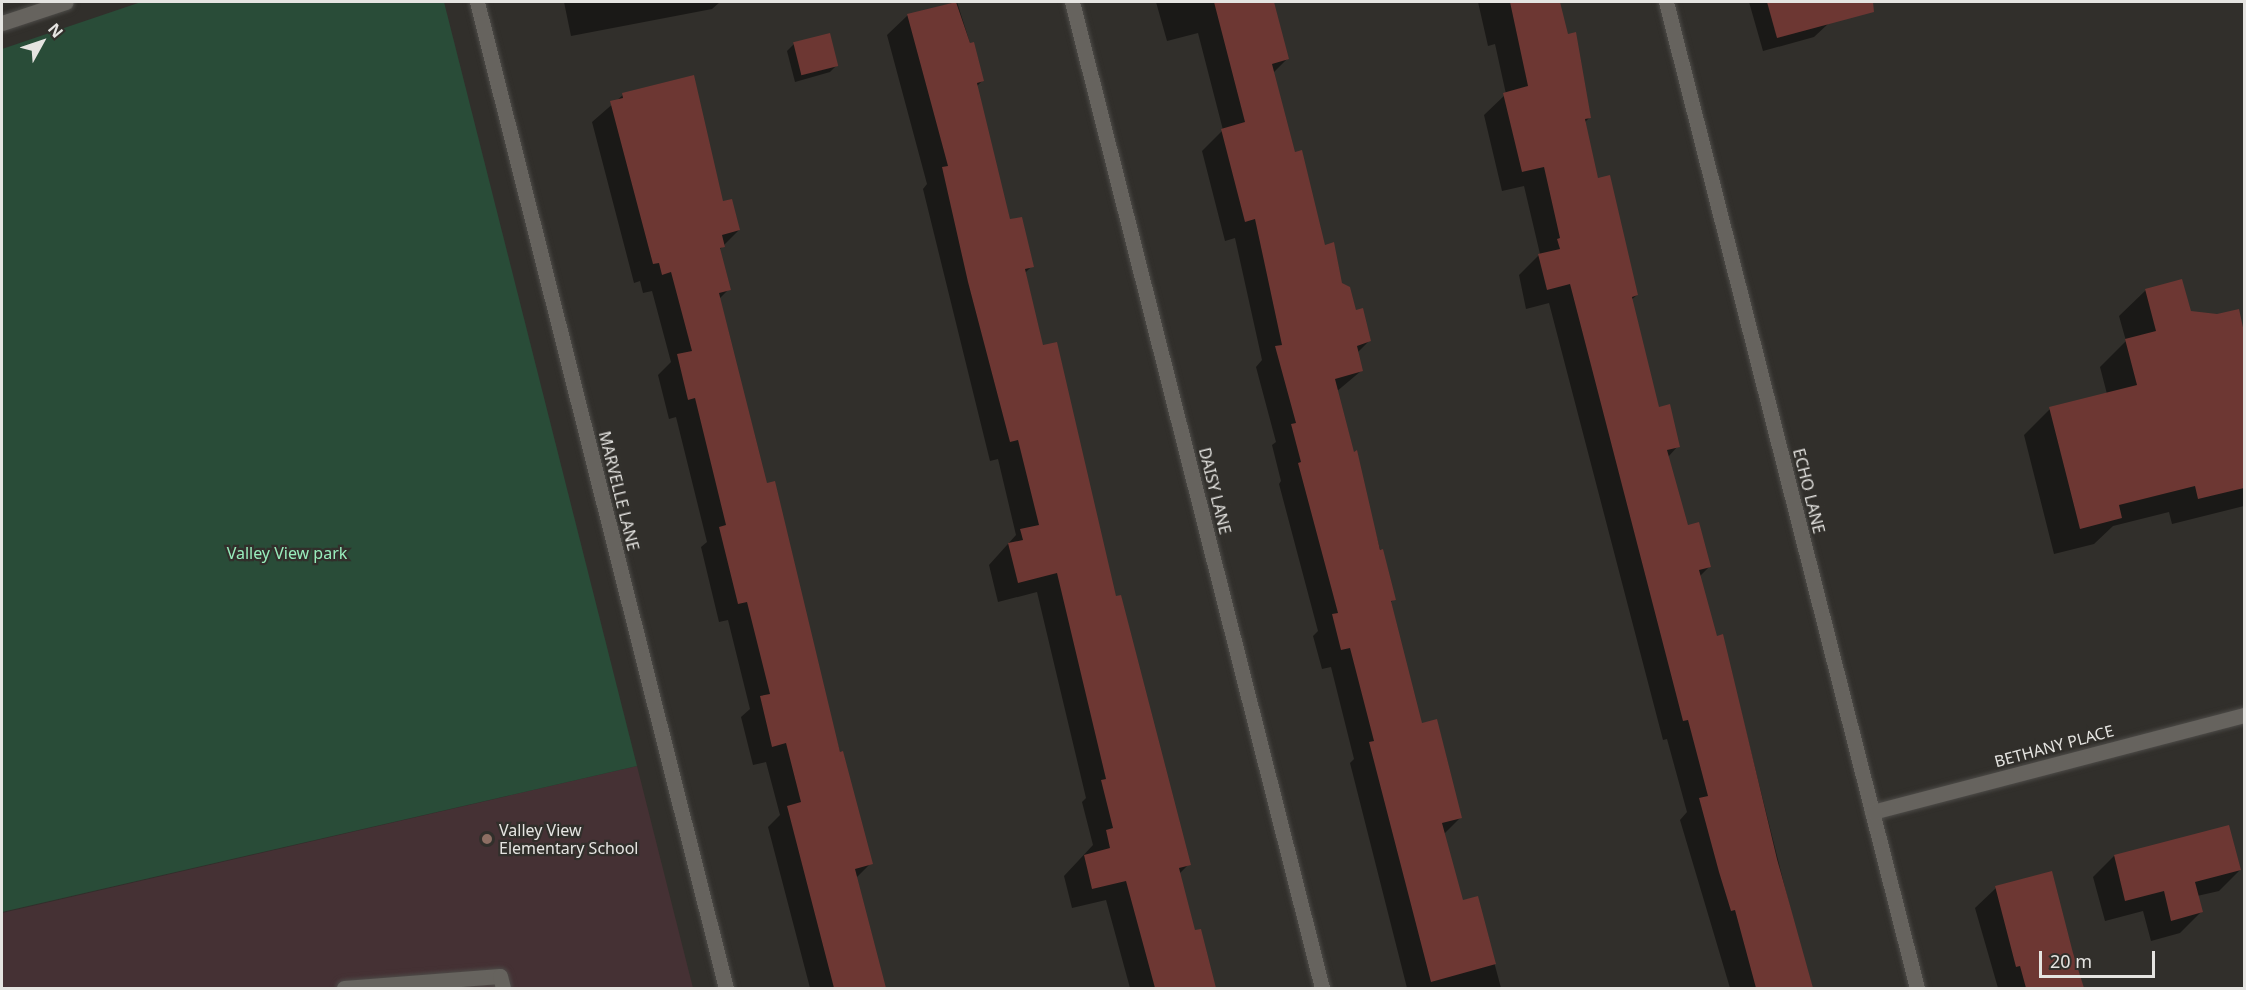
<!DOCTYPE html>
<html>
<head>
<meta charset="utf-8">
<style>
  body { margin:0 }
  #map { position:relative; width:2246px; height:990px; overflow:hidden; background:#312f2b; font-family:"Noto Sans",sans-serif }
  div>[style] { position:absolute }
  .education>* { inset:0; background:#453134 }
  .green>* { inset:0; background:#294c38 }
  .shadow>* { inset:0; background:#0007 }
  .building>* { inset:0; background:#6d3733; transform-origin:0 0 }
  .roads { filter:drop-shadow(0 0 2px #4e4c49) drop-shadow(0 0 2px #4e4c49) }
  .minor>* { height:15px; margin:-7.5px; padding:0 7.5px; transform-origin:7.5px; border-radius:7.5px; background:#66635e }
  .dots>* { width:16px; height:16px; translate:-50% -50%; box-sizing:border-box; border:3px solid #312f2b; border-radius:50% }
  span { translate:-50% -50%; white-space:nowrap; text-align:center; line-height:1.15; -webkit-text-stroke:4.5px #312f2b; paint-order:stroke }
  .street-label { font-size:16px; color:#e5e4e1 }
  .park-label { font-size:16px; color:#98edbc }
  .poi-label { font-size:16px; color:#e5e4e1 }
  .left { translate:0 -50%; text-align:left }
  .frame { position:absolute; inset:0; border:3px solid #e5e4e1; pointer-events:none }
  .north { position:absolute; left:12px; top:12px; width:60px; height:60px; -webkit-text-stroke:4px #312f2b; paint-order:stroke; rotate:50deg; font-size:16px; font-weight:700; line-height:24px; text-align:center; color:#e5e4e1 }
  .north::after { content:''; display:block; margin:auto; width:21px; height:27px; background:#e5e4e1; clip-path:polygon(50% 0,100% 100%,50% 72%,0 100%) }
  .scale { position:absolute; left:2039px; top:951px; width:116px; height:27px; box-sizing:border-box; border:3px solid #e5e4e1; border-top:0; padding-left:8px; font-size:18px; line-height:21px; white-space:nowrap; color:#e5e4e1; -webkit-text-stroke:4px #312f2b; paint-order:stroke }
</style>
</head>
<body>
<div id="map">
  <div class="education">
    <div style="clip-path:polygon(637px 766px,693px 988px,2px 988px,2px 913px)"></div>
  </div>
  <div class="green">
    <div style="clip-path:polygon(141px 2px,444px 2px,637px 766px,2px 912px,2px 49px)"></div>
  </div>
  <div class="shadow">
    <div style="clip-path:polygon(564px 2px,720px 2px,712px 9px,571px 36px)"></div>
    <div style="clip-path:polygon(957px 2px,982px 81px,976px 87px,1009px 221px,1032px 266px,1024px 274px,1042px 347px,1189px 864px,1179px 874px,1194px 932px,1200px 931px,1213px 988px,1130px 988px,1106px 900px,1072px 908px,1064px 876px,1093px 845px,1082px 802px,1086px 798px,1037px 592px,998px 602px,989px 565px,1016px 535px,998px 459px,990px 461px,923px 189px,927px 184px,887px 35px,908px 15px)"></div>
    <div style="clip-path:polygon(1156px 2px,1273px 2px,1287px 59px,1273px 73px,1293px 154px,1324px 246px,1369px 341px,1357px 353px,1361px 371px,1336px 392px,1394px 599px,1390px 603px,1421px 725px,1460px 818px,1444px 834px,1462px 901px,1477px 898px,1501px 988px,1407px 988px,1350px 763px,1354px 759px,1331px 667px,1322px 669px,1313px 636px,1318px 631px,1279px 484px,1281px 481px,1272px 445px,1276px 442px,1256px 367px,1262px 360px,1235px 238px,1225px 241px,1202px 151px,1223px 130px,1198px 33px,1167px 41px)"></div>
    <div style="clip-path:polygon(1478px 2px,1559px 2px,1567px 36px,1575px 34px,1590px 117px,1584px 123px,1597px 180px,1637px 295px,1631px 300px,1658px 408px,1678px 446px,1668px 457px,1687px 527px,1709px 567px,1699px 577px,1715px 638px,1722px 636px,1810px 988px,1730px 988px,1680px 820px,1687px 812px,1667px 739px,1663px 740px,1549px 303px,1526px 309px,1519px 275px,1540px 254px,1524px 186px,1502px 191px,1484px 115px,1506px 94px,1495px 44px,1488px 46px)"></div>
    <div style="clip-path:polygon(1749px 2px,1822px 2px,1829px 23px,1814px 37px,1763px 51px)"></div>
    <div style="clip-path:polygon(794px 44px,837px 65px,830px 72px,795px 82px,787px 51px)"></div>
    <div style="clip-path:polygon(623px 95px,722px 203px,739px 230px,719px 250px,729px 289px,719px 299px,765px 485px,871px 863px,856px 878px,882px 988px,810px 988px,768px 827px,780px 815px,766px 762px,753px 765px,741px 717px,750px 709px,728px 620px,719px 622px,701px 547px,707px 542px,676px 417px,669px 419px,658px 375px,671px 362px,652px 291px,643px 293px,640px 281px,634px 283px,592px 122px)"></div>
    <div style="clip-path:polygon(2146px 290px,2189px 313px,2217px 316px,2238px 311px,2244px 339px,2244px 506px,2172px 524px,2169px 512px,2113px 526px,2094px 544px,2054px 554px,2024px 435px,2050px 409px,2107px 394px,2100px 367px,2126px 341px,2119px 316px)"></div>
    <div style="clip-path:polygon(2114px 856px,2240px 870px,2219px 891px,2197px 896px,2201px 912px,2180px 933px,2151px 941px,2143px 911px,2105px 921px,2093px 877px)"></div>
    <div style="clip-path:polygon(2050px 873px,2082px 988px,1998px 988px,1975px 908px,1996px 888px)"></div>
  </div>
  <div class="building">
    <div style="clip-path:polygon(956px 2px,970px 43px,974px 42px,984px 81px,977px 83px,1010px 219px,1022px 217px,1034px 267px,1025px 269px,1043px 345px,1057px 342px,1116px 596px,1121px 595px,1191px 865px,1179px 868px,1195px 930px,1201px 929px,1216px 988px,1155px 988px,1126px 881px,1092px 889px,1084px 855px,1110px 848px,1106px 830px,1113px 828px,1101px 780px,1106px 779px,1057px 573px,1018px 583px,1008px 543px,1023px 540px,1020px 529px,1039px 525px,1018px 440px,1010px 442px,968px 282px,942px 167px,948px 166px,907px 14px)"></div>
    <div style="clip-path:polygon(1214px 2px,1274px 2px,1289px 59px,1272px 64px,1295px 152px,1302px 150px,1325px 245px,1334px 242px,1342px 283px,1350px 287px,1356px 310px,1363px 308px,1371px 341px,1357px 346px,1363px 371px,1335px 379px,1354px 452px,1357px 450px,1380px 550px,1383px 549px,1396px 600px,1391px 601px,1422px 723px,1437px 719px,1462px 818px,1442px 823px,1463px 900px,1478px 896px,1496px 964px,1431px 982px,1369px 742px,1374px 741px,1350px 648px,1341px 650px,1332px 614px,1338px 613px,1298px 463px,1301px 462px,1291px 424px,1296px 423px,1275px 346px,1282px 345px,1255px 219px,1245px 222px,1221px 129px,1245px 122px)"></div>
    <div style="clip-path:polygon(1510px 2px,1560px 2px,1568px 34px,1576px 32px,1591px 118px,1585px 119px,1598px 178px,1610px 175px,1638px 295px,1632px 297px,1659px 407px,1670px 404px,1680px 447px,1667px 450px,1688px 525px,1699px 522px,1711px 567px,1699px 570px,1717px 636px,1723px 634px,1777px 859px,1813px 988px,1756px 988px,1735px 910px,1731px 911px,1719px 872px,1699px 798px,1708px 796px,1688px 720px,1683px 721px,1570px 284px,1547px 290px,1538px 254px,1560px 249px,1557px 239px,1560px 238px,1544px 167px,1522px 172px,1503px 93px,1528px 86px)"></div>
    <div style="clip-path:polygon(1767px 2px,1873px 2px,1874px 12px,1777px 38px)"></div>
    <div style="left:830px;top:33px;width:34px;height:38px;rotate:76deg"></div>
    <div style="clip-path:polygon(694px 75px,723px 201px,732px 199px,740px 230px,722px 235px,725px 247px,720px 248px,731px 290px,719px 293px,767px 483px,775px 481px,840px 752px,843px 751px,873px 864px,855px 869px,886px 988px,834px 988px,787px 806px,801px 802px,786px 743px,772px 747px,760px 696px,770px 694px,747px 602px,738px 604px,719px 527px,726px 525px,695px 398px,688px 400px,677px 354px,692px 351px,671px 272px,662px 275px,659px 263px,653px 264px,610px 101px,623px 98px,622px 93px)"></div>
    <div style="clip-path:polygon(2182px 279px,2191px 311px,2217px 314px,2239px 309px,2244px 332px,2244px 488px,2198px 499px,2195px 486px,2119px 505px,2122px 518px,2080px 529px,2049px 407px,2137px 385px,2125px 339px,2156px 331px,2145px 289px)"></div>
    <div style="clip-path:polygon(2229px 825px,2241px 870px,2195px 882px,2203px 912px,2171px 921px,2164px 891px,2125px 901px,2114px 855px)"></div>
    <div style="clip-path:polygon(2052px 871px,2073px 953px,2084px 988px,2026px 988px,2020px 966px,2016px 967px,1995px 886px)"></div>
  </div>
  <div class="roads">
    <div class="minor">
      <div style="left:477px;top:2px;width:1017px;rotate:75.83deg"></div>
      <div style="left:1072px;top:2px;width:1017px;rotate:75.77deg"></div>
      <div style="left:1666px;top:2px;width:1017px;rotate:75.72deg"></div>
      <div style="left:2px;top:23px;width:67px;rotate:-18.2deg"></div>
      <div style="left:1872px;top:812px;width:384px;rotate:-14.6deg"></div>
      <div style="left:344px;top:988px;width:156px;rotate:-4.4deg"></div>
      <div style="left:500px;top:976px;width:12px;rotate:76deg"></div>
    </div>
  </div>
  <div class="dots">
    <div style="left:487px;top:839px;background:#8d6e63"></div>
  </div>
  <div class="street-label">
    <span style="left:619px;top:491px;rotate:76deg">MARVELLE LANE</span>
    <span style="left:1215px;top:491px;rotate:76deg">DAISY LANE</span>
    <span style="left:1809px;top:491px;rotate:76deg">ECHO LANE</span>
    <span style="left:2054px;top:746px;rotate:-15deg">BETHANY PLACE</span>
  </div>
  <div class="park-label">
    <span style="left:287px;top:553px">Valley View park</span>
  </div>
  <div class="poi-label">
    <span class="left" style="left:499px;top:839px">Valley View<br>Elementary School</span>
  </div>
  <div class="frame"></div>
  <div class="north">N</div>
  <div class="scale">20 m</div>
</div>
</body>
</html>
